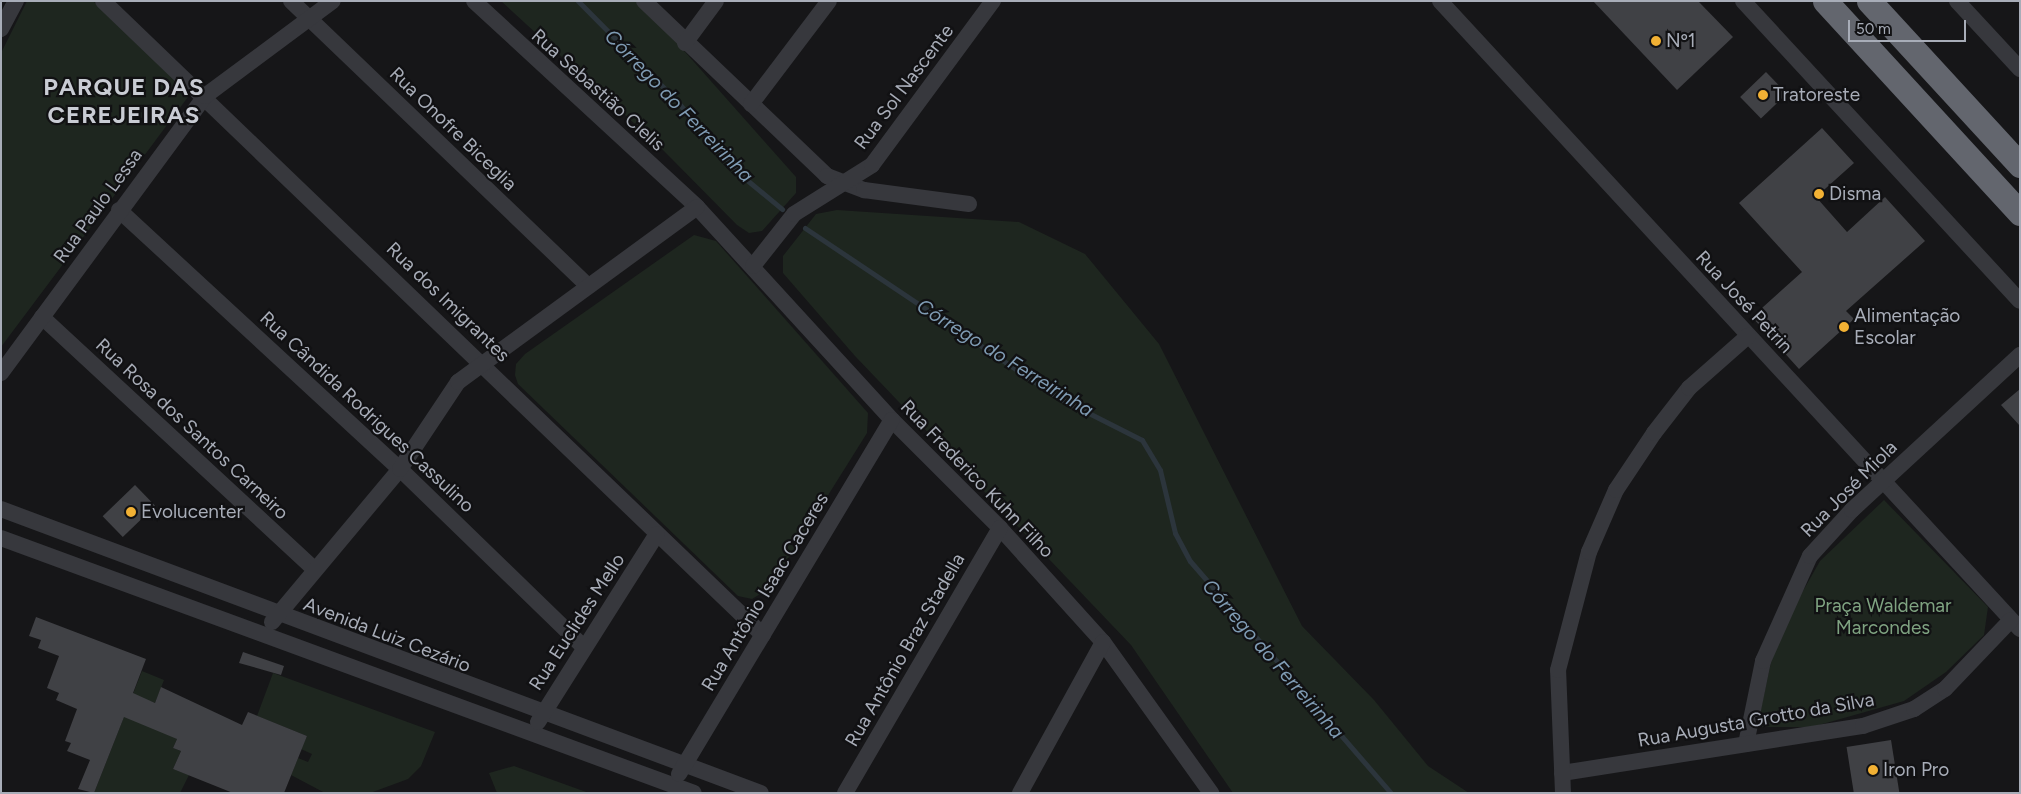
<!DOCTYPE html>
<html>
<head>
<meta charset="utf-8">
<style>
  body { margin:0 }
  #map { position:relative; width:2021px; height:794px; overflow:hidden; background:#161618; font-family:Figtree,sans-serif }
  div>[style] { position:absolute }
  .green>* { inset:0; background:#1e261f }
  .stream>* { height:5px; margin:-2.5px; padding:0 2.5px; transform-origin:2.5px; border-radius:2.5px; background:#2c353c }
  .building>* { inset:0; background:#404145; transform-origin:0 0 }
  .minor>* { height:16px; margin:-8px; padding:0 8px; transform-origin:8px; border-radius:8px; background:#37383d }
  .highway>* { height:25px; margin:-12.5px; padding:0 12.5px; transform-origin:12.5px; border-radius:12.5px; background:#63666e }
  .dots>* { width:14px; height:14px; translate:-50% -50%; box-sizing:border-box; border:2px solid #111113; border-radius:50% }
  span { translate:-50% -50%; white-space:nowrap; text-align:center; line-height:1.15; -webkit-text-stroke:4.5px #111113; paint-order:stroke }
  .poi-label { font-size:19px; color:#a8adb8 }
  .left { translate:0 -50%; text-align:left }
  .street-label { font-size:19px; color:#a8adb8 }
  .park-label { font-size:19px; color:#7fa381 }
  .water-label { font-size:20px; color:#7f9bb3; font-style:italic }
  .district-label { font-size:24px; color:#c9ccd4; font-weight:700; letter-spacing:1px }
  .frame { position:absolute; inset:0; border:2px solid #a8adb8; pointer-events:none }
  .scale { position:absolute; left:1848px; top:20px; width:118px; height:22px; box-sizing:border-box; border:2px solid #a8adb8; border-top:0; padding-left:6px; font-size:15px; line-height:18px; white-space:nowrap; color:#a8adb8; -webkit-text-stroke:4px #111113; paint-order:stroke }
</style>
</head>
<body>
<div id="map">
  <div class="green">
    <div style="clip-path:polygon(27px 1px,93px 1px,191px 93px,1px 347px,1px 53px)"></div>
    <div style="clip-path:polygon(501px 1px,640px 1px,796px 177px,796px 193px,762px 231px,749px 233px,737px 225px,661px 148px)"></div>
    <div style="clip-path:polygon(837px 210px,1019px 222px,1085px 254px,1159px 344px,1302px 626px,1374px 700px,1428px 766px,1469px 793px,1233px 793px,1131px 645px,855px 356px,783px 273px,783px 256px,816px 214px)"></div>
    <div style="clip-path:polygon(694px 235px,716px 241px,868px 413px,867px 433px,770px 588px,752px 599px,738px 596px,518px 384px,515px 375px,516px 364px,525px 354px)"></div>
    <div style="clip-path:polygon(1884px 500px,1988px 607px,1984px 635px,1946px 672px,1904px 701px,1812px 727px,1757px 727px,1771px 662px,1791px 612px,1820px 561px)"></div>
    <div style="clip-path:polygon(142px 671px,164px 680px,155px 703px,150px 701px,177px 739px,173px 748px,181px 751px,173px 769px,189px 775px,180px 793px,94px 793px)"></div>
    <div style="clip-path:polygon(273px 673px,435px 732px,421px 766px,408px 779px,370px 793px,325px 793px,291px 775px,298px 758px,308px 762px,312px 754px,301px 749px,307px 736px,257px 716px)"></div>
    <div style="clip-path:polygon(514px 766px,589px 793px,497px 793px,489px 773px)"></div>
  </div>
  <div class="stream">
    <div style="left:578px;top:1px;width:136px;rotate:45.3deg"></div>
    <div style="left:674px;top:98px;width:103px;rotate:48.9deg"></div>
    <div style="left:742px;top:176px;width:52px;rotate:39.5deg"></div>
    <div style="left:805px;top:228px;width:306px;rotate:33.8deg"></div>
    <div style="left:1059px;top:398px;width:93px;rotate:26.8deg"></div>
    <div style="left:1142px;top:440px;width:35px;rotate:59deg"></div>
    <div style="left:1160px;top:470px;width:65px;rotate:76.6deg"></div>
    <div style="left:1175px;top:533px;width:32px;rotate:62deg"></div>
    <div style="left:1190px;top:561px;width:307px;rotate:49.1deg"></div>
  </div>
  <div class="building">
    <div style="clip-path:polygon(1593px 1px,1698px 1px,1733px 37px,1677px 90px)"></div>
    <div style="left:1766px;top:72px;width:30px;height:36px;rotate:46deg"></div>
    <div style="clip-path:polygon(1822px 128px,1854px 163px,1816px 197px,1847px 232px,1885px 197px,1925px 241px,1846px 311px,1854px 319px,1799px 369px,1752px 317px,1802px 272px,1739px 203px)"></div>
    <div style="clip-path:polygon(2020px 389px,2020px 426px,2001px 405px)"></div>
    <div style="left:135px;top:485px;width:29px;height:45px;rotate:46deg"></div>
    <div style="clip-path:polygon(36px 617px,146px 659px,133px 693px,155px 703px,161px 687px,242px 725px,248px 712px,307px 736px,284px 793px,233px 793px,173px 769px,181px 751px,173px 748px,177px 739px,124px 717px,94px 793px,78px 789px,90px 760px,67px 751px,71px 743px,65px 741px,77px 709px,56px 700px,59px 693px,47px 688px,59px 656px,38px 648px,41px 640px,29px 636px)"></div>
    <div style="clip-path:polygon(243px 652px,284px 666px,281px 675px,239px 663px)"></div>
    <div style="left:1891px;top:740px;width:54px;height:45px;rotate:81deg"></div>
  </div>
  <div class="minor">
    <div style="left:103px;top:1px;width:915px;rotate:43.85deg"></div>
    <div style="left:291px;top:1px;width:412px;rotate:43.8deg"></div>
    <div style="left:474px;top:1px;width:304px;rotate:42.7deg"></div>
    <div style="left:697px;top:207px;width:289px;rotate:47.5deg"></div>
    <div style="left:892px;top:420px;width:153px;rotate:45deg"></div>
    <div style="left:1000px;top:528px;width:154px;rotate:47.9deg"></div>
    <div style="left:1103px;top:642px;width:186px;rotate:54.4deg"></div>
    <div style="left:644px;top:1px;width:253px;rotate:43.7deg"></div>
    <div style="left:827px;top:176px;width:40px;rotate:21deg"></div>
    <div style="left:864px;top:190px;width:106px;rotate:7.6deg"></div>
    <div style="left:1440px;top:1px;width:855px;rotate:47.28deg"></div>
    <div style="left:1743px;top:1px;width:408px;rotate:47.3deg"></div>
    <div style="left:1957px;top:1px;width:93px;rotate:47.2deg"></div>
    <div style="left:1px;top:29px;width:32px;rotate:-62deg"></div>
    <div style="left:685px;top:43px;width:52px;rotate:-53.6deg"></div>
    <div style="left:751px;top:104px;width:129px;rotate:-52.9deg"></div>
    <div style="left:119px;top:210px;width:382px;rotate:42.7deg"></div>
    <div style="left:400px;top:469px;width:256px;rotate:44.1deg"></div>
    <div style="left:753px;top:266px;width:66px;rotate:-51.7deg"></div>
    <div style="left:794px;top:214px;width:92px;rotate:-32.1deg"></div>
    <div style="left:872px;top:165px;width:204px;rotate:-53.6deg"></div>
    <div style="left:42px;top:317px;width:371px;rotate:42.8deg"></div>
    <div style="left:1px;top:373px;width:344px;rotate:-53.6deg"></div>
    <div style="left:205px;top:96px;width:159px;rotate:-36.6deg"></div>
    <div style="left:1px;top:509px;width:811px;rotate:20.49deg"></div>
    <div style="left:1px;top:538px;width:738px;rotate:20.2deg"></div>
    <div style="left:272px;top:622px;width:199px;rotate:-50.1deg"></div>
    <div style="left:400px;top:469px;width:105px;rotate:-56.3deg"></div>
    <div style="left:458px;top:382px;width:296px;rotate:-36.2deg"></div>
    <div style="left:538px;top:722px;width:222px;rotate:-57.7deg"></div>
    <div style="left:1746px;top:744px;width:85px;rotate:-78.4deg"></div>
    <div style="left:1763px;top:661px;width:115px;rotate:-65.9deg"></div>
    <div style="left:1810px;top:556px;width:62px;rotate:-47.6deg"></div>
    <div style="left:1852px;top:510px;width:229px;rotate:-42.7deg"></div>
    <div style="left:1562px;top:773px;width:305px;rotate:-8.9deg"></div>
    <div style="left:1863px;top:726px;width:54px;rotate:-18.4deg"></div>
    <div style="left:1914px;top:709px;width:37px;rotate:-33deg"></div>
    <div style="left:1945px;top:689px;width:95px;rotate:-46.3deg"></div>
    <div style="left:679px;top:774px;width:413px;rotate:-59deg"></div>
    <div style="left:845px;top:793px;width:307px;rotate:-59.7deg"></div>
    <div style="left:1020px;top:793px;width:172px;rotate:-61.2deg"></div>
    <div style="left:1563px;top:793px;width:123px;rotate:-92.3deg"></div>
    <div style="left:1558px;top:670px;width:122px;rotate:-75.3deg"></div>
    <div style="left:1589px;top:552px;width:68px;rotate:-66.5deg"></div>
    <div style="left:1616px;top:490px;width:69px;rotate:-56.3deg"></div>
    <div style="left:1654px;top:433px;width:57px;rotate:-52.1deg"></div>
    <div style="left:1689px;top:388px;width:79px;rotate:-41.4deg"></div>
  </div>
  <div class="highway">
    <div style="left:1825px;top:1px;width:288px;rotate:47.4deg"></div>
    <div style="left:1869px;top:1px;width:223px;rotate:47.4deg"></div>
  </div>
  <div class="dots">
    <div style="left:1656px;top:41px;background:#f2b134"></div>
    <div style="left:1763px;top:95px;background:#f2b134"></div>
    <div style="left:1819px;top:194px;background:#f2b134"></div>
    <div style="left:1844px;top:327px;background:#f2b134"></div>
    <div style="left:131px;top:512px;background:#f2b134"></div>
    <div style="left:1873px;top:770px;background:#f2b134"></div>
  </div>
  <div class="poi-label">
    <span class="left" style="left:1666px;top:41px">Nº1</span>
    <span class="left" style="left:1773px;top:95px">Tratoreste</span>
    <span class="left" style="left:1829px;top:194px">Disma</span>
    <span class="left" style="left:1854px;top:327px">Alimentação<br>Escolar</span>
    <span class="left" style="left:141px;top:512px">Evolucenter</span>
    <span class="left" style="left:1883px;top:770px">Iron Pro</span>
  </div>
  <div class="street-label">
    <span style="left:904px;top:87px;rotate:-53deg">Rua Sol Nascente</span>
    <span style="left:598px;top:90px;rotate:42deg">Rua Sebastião Clelis</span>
    <span style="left:453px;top:129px;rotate:44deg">Rua Onofre Biceglia</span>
    <span style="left:98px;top:206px;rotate:-54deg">Rua Paulo Lessa</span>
    <span style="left:448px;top:302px;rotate:44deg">Rua dos Imigrantes</span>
    <span style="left:1744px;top:302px;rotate:47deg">Rua José Petrin</span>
    <span style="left:367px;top:412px;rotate:43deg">Rua Cândida Rodrigues Cassulino</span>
    <span style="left:192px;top:429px;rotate:43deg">Rua Rosa dos Santos Carneiro</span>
    <span style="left:977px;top:479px;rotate:46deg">Rua Frederico Kuhn Filho</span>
    <span style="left:1849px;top:489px;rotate:-45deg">Rua José Miola</span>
    <span style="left:765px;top:592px;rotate:-59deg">Rua Antônio Isaac Caceres</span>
    <span style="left:577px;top:622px;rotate:-57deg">Rua Euclides Mello</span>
    <span style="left:387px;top:635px;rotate:21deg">Avenida Luiz Cezário</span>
    <span style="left:905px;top:650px;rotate:-60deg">Rua Antônio Braz Stadella</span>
    <span style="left:1756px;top:720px;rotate:-10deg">Rua Augusta Grotto da Silva</span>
  </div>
  <div class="park-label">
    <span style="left:1883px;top:617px">Praça Waldemar<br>Marcondes</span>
  </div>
  <div class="water-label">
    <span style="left:679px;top:106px;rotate:46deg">Córrego do Ferreirinha</span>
    <span style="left:1005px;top:358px;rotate:32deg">Córrego do Ferreirinha</span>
    <span style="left:1273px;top:659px;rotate:49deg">Córrego do Ferreirinha</span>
  </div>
  <div class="district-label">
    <span style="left:124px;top:101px">PARQUE DAS<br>CEREJEIRAS</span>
  </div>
  <div class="frame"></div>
  <div class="scale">50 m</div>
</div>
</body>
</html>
